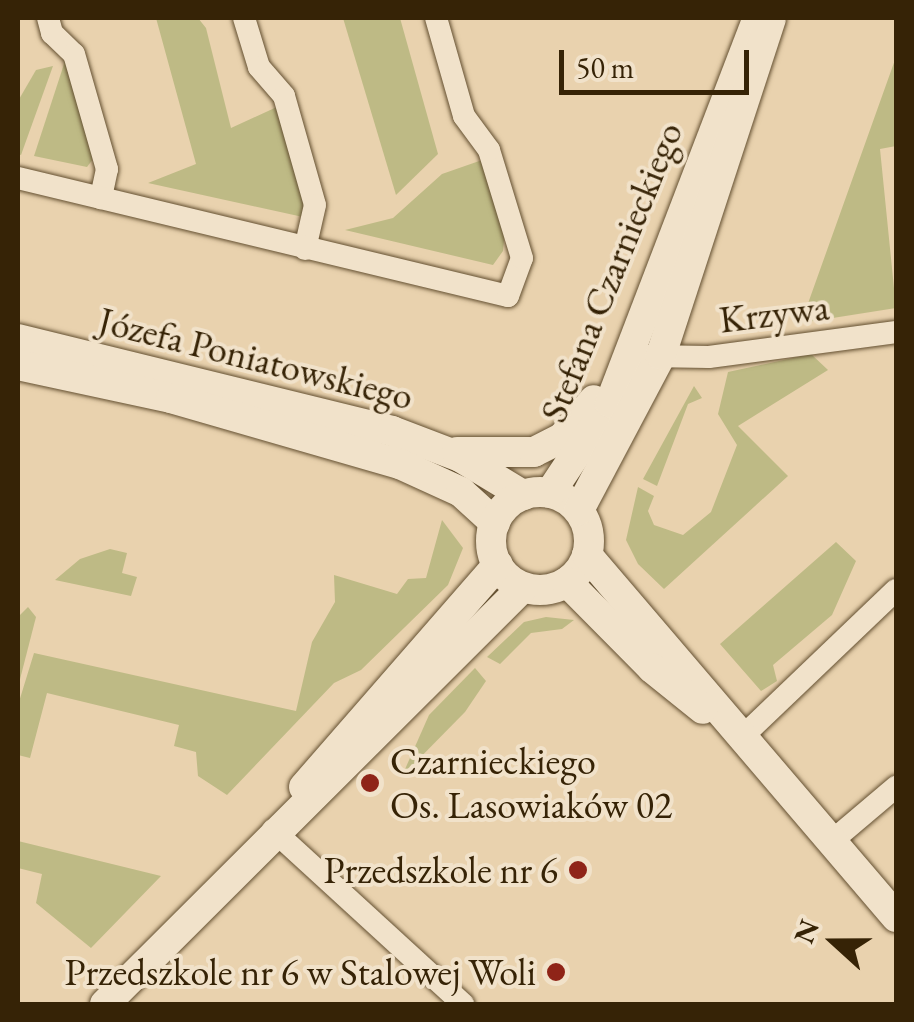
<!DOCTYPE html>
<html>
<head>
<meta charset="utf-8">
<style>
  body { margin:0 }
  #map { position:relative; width:914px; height:1022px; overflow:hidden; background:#e9d2ae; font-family:"EB Garamond",serif }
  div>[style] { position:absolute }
  .green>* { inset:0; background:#beba85 }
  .roads { filter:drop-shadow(0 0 2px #634f30) drop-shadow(0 0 2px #634f30) }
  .minor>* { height:22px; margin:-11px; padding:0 11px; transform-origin:11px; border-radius:11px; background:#f1e2ca }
  .tertiary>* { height:30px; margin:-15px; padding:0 15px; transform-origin:15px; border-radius:15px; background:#f1e2ca }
  .tertiary>.ring { margin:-15px; padding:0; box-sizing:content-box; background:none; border:30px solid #f1e2ca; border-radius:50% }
  .dots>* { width:28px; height:28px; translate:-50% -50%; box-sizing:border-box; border:5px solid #f1e2ca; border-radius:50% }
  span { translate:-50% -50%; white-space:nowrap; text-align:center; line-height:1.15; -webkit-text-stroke:8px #f1e2ca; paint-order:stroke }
  .street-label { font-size:38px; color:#362306 }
  .poi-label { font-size:38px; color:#362306 }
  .left { translate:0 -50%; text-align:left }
  .right { translate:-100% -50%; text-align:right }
  .frame { position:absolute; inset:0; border:20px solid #362306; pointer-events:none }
  .north { position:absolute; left:784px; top:892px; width:100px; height:100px; -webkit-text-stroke:8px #f1e2ca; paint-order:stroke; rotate:291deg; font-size:28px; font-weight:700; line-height:40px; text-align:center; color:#362306 }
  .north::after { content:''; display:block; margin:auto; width:35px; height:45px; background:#362306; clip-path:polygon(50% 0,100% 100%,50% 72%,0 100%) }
  .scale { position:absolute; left:559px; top:50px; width:190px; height:45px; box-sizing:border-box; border:5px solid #362306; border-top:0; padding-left:12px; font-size:30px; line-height:35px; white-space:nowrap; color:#362306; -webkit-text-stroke:8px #f1e2ca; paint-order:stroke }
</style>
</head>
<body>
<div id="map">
  <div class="green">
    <div style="clip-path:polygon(156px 18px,198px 18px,206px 28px,231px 128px,279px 106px,308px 208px,303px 217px,148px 183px,196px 164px)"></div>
    <div style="clip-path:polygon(343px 18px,400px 18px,438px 154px,396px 195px)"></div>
    <div style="clip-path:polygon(896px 57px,896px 146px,880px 149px,896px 308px,801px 323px)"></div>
    <div style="clip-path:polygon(65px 61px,93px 159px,87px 167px,34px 156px)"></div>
    <div style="clip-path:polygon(53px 66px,21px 155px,18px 154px,18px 101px,36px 70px)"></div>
    <div style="clip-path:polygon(485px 159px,505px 230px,503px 251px,493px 265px,345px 230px,393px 218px,442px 174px)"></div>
    <div style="clip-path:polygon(811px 354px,828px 370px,738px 426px,788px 476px,664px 589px,638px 564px,626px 540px,638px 487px,654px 496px,648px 511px,654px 525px,683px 535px,711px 512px,737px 445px,718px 414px,728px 372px)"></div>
    <div style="clip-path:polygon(694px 386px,702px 398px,688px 404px,657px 486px,643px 479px)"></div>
    <div style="clip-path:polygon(442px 520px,463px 548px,448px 585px,361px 670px,334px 683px,227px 795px,198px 776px,196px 752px,174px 746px,179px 725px,47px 693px,30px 758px,18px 755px,18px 705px,34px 653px,296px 711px,312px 642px,335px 602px,334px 575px,397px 594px,408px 579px,426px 578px)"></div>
    <div style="clip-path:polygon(836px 542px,856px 561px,832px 615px,773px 665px,777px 681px,761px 691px,720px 644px)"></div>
    <div style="clip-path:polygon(110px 549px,127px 553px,122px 573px,137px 577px,131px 596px,55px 580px,80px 559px)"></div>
    <div style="clip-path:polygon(28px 607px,36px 617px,18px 687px,18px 617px)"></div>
    <div style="clip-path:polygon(546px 617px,574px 620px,562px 629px,531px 633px,500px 664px,487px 657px,524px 622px)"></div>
    <div style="clip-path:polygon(475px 668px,486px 681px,465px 712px,402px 776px,429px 715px)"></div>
    <div style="clip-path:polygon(18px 841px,161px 876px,91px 948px,36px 903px,42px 874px,18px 868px)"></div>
  </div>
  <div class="roads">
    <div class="minor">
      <div style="left:48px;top:18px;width:16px;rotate:75deg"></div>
      <div style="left:52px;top:33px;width:30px;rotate:44deg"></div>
      <div style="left:74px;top:54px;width:120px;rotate:74deg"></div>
      <div style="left:107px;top:169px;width:30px;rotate:102deg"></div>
      <div style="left:244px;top:18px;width:51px;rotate:73deg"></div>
      <div style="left:259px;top:67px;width:38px;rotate:49deg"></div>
      <div style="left:284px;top:96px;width:113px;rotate:74.1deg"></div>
      <div style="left:315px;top:205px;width:45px;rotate:102.8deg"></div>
      <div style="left:18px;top:178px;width:504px;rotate:13.54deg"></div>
      <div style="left:508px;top:296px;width:40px;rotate:-69.8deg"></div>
      <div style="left:522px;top:258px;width:113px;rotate:-107deg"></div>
      <div style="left:489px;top:150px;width:42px;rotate:-126.3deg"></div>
      <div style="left:464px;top:116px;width:102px;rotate:-105.9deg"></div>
      <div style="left:647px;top:356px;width:62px;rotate:0.9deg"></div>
      <div style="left:709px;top:357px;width:189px;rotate:-7.6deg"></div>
      <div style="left:741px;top:738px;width:214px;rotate:-43.7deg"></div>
      <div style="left:273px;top:830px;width:258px;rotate:42.5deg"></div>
      <div style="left:832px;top:841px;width:84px;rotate:-40.2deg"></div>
    </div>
    <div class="tertiary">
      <div style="left:18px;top:339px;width:385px;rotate:13.8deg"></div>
      <div style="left:392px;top:431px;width:73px;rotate:20.9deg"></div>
      <div style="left:460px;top:457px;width:74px;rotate:31.1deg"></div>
      <div style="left:18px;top:365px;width:157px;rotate:12.2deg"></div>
      <div style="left:171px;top:398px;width:238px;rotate:16.1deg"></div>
      <div style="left:400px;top:464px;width:67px;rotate:24.7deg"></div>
      <div style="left:461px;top:492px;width:46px;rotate:42.4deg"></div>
      <div style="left:457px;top:452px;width:77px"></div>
      <div style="left:534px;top:452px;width:33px;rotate:-27deg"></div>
      <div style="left:563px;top:437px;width:48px;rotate:-50deg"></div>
      <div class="ring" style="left:491px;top:492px;width:68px;height:68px"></div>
      <div style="left:550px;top:493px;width:108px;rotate:-56.3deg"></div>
      <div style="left:610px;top:403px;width:405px;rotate:-69deg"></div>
      <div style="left:579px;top:510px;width:175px;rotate:-62.1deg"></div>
      <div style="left:661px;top:355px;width:354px;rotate:-71.9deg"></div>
      <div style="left:587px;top:555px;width:476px;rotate:49.5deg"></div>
      <div style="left:567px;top:582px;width:121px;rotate:45.3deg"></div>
      <div style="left:652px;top:668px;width:65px;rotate:38.8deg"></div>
      <div style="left:304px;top:787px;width:295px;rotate:-48.9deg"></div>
      <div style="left:105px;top:1004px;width:590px;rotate:-44.93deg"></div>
    </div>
  </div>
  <div class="dots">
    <div style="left:370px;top:783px;background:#8f2418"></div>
    <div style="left:578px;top:870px;background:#8f2418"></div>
    <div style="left:556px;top:972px;background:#8f2418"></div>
  </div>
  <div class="street-label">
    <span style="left:611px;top:272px;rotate:-68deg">Stefana Czarnieckiego</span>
    <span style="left:774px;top:313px;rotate:-7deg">Krzywa</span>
    <span style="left:256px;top:358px;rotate:14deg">Józefa Poniatowskiego</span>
  </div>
  <div class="poi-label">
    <span class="left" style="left:390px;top:783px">Czarnieckiego<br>Os. Lasowiaków 02</span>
    <span class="right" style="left:558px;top:870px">Przedszkole nr 6</span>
    <span class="right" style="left:536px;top:972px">Przedszkole nr 6 w Stalowej Woli</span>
  </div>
  <div class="frame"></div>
  <div class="north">N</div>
  <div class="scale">50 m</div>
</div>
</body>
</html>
